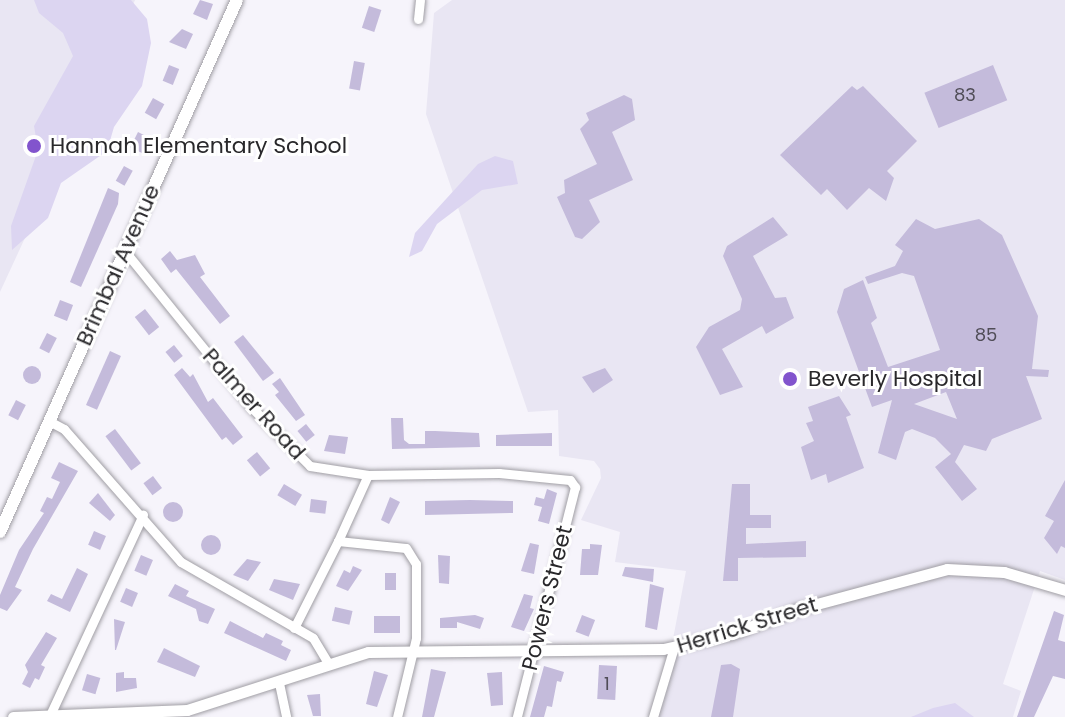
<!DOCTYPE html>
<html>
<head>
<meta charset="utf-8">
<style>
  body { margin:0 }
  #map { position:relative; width:1065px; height:717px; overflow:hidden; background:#f6f4fb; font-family:Poppins,sans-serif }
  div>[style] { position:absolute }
  .built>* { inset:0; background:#e9e6f3 }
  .green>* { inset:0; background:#dcd5f1 }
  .building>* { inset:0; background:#c4bbdb; transform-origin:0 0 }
  .round { border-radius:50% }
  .roads { filter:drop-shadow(0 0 2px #a09ea4) drop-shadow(0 0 2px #a09ea4) }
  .minor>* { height:9px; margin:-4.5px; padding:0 4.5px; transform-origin:4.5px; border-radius:4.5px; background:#fff }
  .tertiary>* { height:11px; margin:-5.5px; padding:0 5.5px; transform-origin:5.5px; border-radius:5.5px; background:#fff }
  .secondary>* { height:12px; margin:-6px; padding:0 6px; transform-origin:6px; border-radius:6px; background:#fff }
  .dots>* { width:22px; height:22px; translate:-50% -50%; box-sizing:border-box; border:4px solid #fff; border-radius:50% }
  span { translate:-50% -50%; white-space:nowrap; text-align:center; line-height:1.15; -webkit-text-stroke:6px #fff; paint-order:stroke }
  .number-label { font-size:18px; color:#504d57 }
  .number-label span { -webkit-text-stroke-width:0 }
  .poi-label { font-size:22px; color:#29282b }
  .left { translate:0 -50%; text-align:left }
  .street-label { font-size:22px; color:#29282b }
</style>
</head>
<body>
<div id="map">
  <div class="built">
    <div style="clip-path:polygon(0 0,135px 0,0 292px)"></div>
    <div style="clip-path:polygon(452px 0,1065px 0,1065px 580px,1040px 571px,1003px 684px,1021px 691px,1013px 717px,658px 717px,686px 571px,615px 562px,620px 532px,581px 520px,601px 478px,600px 469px,594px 461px,559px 456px,558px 410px,528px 412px,426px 114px,434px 13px)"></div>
  </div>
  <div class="green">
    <div style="clip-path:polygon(34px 0,131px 0,147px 19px,151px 43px,142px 86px,114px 127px,107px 151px,61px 183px,48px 218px,12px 250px,11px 226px,38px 150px,34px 126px,73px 56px,63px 33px,39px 13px)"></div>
    <div style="clip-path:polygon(495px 156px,513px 161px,518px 184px,482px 190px,437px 224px,422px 251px,409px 257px,415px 233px,478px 164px)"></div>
    <div style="clip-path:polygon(955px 703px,974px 717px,911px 717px,933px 708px)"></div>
  </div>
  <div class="building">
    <div style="clip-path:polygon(200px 0,213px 4px,207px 20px,193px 14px)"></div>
    <div style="left:369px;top:6px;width:13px;height:23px;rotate:18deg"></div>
    <div style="clip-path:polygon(182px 29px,193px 34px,186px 49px,169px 42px)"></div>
    <div style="left:354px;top:61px;width:11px;height:28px;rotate:10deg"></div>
    <div style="left:169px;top:65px;width:11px;height:17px;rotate:22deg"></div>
    <div style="left:993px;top:65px;width:38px;height:74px;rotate:68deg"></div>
    <div style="clip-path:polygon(852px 86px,857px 90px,863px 86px,917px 141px,887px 171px,894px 178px,886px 201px,869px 188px,847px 210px,827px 189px,821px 195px,780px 155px)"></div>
    <div style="clip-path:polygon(624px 95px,632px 99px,635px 120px,612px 132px,633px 180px,589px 200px,600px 222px,582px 239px,575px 237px,557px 197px,565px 193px,564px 180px,597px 164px,580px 129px,589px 120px,586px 113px)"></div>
    <div style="left:153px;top:98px;width:13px;height:17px;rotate:29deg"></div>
    <div style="left:138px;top:132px;width:13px;height:17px;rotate:27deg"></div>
    <div style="left:124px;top:166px;width:10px;height:17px;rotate:29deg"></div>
    <div style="clip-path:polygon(108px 188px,119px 193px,118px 204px,81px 287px,70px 282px)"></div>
    <div style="clip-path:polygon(773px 217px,788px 235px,753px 256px,775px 298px,786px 297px,794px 318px,766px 334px,762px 326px,722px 349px,743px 387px,720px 395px,696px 347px,709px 327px,740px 310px,742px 299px,723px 256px,727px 246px)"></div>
    <div style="clip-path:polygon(evenodd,916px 219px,935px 229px,979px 219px,1002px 235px,1038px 316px,1032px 369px,1049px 370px,1048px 377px,1026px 376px,1042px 419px,992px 439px,986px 451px,964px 445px,955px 462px,977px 489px,962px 501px,935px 467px,951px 454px,935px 438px,912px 429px,905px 432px,896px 460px,878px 453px,892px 400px,872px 407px,837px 312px,844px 289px,863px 280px,877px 318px,871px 323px,888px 367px,940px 350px,914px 276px,902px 273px,868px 284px,865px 277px,895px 266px,903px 251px,895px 245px,916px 219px,946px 392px,957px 419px,914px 404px,946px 392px)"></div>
    <div style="clip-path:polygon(170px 251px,177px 260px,195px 255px,205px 274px,200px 277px,230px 316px,220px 324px,176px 269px,171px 273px,161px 259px)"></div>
    <div style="left:60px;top:300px;width:14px;height:17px;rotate:21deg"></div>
    <div style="left:145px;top:309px;width:23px;height:13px;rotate:52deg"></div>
    <div style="left:47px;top:333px;width:11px;height:17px;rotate:27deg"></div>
    <div style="clip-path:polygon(243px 335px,274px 373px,263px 381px,234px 342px)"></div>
    <div style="left:174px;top:345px;width:14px;height:11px;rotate:51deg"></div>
    <div style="left:110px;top:351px;width:12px;height:59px;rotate:24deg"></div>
    <div class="round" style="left:23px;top:366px;width:18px;height:18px"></div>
    <div style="clip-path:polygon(182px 368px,190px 377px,193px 374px,208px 402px,213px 398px,243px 437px,233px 445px,226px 437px,222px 440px,174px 375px)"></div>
    <div style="clip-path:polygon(605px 368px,613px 380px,593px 393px,582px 377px)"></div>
    <div style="clip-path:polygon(280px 378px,305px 415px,296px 421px,275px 395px,279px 392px,272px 384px)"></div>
    <div style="clip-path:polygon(839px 396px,851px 415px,846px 417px,864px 468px,828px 483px,826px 474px,811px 480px,801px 447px,814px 441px,806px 423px,813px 421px,808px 407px)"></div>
    <div style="left:16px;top:400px;width:11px;height:17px;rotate:27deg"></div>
    <div style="clip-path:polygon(391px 418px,403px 418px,404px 440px,409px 444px,425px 444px,425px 431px,435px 431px,479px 433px,480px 447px,392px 449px)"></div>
    <div style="left:306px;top:424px;width:14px;height:11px;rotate:51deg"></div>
    <div style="left:115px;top:429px;width:43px;height:12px;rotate:53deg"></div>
    <div style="clip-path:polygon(552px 433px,552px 446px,496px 446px,496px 435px)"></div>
    <div style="clip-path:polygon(329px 435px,348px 437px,345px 454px,324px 451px)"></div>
    <div style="left:257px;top:452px;width:21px;height:13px;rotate:51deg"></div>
    <div style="clip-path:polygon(59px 462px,78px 471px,33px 549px,15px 587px,22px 590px,7px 611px,0 608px,0 595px,19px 550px,44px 513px,40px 511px,47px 497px,52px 499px,60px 482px,51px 478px)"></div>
    <div style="left:153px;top:476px;width:15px;height:12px;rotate:53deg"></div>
    <div style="clip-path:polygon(1065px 480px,1065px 548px,1061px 546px,1057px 554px,1044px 538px,1054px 521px,1045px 516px)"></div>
    <div style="left:284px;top:484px;width:21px;height:13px;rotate:31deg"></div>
    <div style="clip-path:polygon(732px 484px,750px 484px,750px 515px,771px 515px,771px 528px,746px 528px,746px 544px,806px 541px,806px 557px,738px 558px,738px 581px,723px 581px)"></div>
    <div style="clip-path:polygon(547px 489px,557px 493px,549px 524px,538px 521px,542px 507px,534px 505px,536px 497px,544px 499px)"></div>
    <div style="clip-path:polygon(98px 493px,115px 515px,110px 521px,89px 503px)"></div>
    <div style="clip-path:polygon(390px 497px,400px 502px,389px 524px,381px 520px)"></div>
    <div style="left:311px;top:499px;width:16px;height:13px;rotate:7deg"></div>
    <div style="clip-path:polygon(470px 500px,513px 501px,513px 513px,425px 515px,425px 501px)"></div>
    <div class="round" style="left:163px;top:502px;width:20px;height:20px"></div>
    <div style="left:94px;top:531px;width:13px;height:15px;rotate:23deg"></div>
    <div class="round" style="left:201px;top:535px;width:20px;height:20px"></div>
    <div style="clip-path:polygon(530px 543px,539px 545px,534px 574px,521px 571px)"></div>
    <div style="clip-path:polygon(590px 544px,602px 545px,598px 575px,580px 575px,582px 549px,590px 549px)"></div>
    <div style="left:141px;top:555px;width:13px;height:17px;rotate:23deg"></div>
    <div style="clip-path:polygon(438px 555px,450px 556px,449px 584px,439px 583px)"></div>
    <div style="clip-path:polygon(247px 559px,261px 562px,248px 581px,233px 575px)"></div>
    <div style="clip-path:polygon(353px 566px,362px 570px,348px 591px,336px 586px,344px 570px,350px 573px)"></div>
    <div style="clip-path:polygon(625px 567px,654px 569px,653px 582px,622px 576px)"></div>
    <div style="clip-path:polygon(77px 568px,88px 574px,70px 612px,47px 601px,51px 594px,62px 599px)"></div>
    <div style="left:385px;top:573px;width:11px;height:17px"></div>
    <div style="clip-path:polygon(274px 579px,300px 584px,293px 600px,269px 590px)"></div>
    <div style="clip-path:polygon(175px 584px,189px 591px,186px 596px,215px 609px,208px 624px,199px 621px,196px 609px,168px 596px)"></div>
    <div style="clip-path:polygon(650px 584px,664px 588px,657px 630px,645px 627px)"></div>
    <div style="left:126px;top:588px;width:13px;height:15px;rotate:23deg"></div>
    <div style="clip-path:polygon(524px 594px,533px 596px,530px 608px,534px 609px,524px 631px,511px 627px)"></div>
    <div style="left:335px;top:607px;width:18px;height:14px;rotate:13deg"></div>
    <div style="clip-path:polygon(1054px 611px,1064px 615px,1058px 640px,1065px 642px,1065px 679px,1053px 676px,1034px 717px,1017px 717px)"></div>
    <div style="clip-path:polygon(475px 615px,484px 618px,480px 629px,457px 622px,457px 628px,440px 628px,440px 618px)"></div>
    <div style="left:582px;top:615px;width:14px;height:18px;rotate:21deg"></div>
    <div style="left:374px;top:616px;width:26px;height:17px"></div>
    <div style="clip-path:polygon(114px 619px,125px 622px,116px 650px,115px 650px)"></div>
    <div style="clip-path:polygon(230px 621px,263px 638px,266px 633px,283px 641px,281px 645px,291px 650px,286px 661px,224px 633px)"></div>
    <div style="clip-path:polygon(46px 632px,57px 638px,41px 665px,45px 667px,39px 680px,35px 678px,30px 688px,22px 684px,28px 672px,25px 665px)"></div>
    <div style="clip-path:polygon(164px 648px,200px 666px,195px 677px,157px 662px)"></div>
    <div style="clip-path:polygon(731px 664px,740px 669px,733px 717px,711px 717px,721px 665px)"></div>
    <div style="left:599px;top:665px;width:18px;height:34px;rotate:3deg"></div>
    <div style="clip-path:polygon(544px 666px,564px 672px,561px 682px,557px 681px,552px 707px,547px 706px,544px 717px,530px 717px)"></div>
    <div style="clip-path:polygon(431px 669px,446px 672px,434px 717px,422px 717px)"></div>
    <div style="clip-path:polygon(374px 671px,388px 675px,377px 707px,366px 704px)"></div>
    <div style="clip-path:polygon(124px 672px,124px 678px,136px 678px,137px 688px,116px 692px,116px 673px)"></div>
    <div style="clip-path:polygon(502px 672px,503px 705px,491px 706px,487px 673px)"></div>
    <div style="left:87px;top:674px;width:14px;height:17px;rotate:17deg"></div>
    <div style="clip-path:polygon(320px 694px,321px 716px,313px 716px,307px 695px)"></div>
  </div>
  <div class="roads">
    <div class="minor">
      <div style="left:418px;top:19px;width:19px;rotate:-84deg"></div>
      <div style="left:124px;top:250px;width:202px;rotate:51deg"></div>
      <div style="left:251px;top:407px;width:83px;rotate:45deg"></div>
      <div style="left:310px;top:466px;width:59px;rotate:8.8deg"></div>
      <div style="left:368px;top:475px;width:131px;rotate:-0.9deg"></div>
      <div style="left:499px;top:473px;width:71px;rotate:5.6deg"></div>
      <div style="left:570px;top:480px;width:9px;rotate:54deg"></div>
      <div style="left:575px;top:487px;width:237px;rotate:104.2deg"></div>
      <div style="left:49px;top:421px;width:17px;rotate:28deg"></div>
      <div style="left:64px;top:429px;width:177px;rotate:48.7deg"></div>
      <div style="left:181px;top:562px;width:152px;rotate:29.9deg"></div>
      <div style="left:313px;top:638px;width:29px;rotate:59deg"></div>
      <div style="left:338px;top:541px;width:72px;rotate:-65.6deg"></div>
      <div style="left:294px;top:628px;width:97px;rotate:-63.2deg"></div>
      <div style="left:338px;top:541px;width:68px;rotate:5.9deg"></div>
      <div style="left:406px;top:548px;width:19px;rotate:58deg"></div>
      <div style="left:416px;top:564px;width:74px;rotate:90deg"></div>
      <div style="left:416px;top:638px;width:81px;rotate:103.5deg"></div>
      <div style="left:279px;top:683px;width:35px;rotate:78deg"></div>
      <div style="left:50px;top:715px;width:221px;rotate:-65.1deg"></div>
      <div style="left:653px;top:717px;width:73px;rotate:-73.3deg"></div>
    </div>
    <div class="tertiary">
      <div style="left:13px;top:717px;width:174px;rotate:-2.3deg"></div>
      <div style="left:187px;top:710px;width:190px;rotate:-17.8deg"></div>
      <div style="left:368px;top:652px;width:295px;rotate:-0.6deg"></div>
      <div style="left:663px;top:649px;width:70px;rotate:-12.4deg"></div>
      <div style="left:731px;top:634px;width:72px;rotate:-20.5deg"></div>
      <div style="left:798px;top:609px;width:154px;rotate:-15deg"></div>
      <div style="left:947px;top:569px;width:57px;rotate:3deg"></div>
      <div style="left:1004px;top:572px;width:64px;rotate:16.4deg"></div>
    </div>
    <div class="secondary">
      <div style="left:0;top:532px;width:582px;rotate:-65.99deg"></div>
    </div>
  </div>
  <div class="dots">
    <div style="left:34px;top:146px;background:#8254cd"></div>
    <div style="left:790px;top:379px;background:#8254cd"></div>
  </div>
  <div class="number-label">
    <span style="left:965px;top:95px">83</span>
    <span style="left:986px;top:335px">85</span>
    <span style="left:607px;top:684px">1</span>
  </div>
  <div class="poi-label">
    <span class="left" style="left:50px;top:146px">Hannah Elementary School</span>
    <span class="left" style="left:808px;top:379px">Beverly Hospital</span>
  </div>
  <div class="street-label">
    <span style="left:118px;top:265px;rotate:-66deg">Brimbal Avenue</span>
    <span style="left:254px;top:404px;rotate:48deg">Palmer Road</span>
    <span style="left:547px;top:598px;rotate:-76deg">Powers Street</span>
    <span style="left:747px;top:625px;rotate:-17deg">Herrick Street</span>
  </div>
</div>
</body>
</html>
